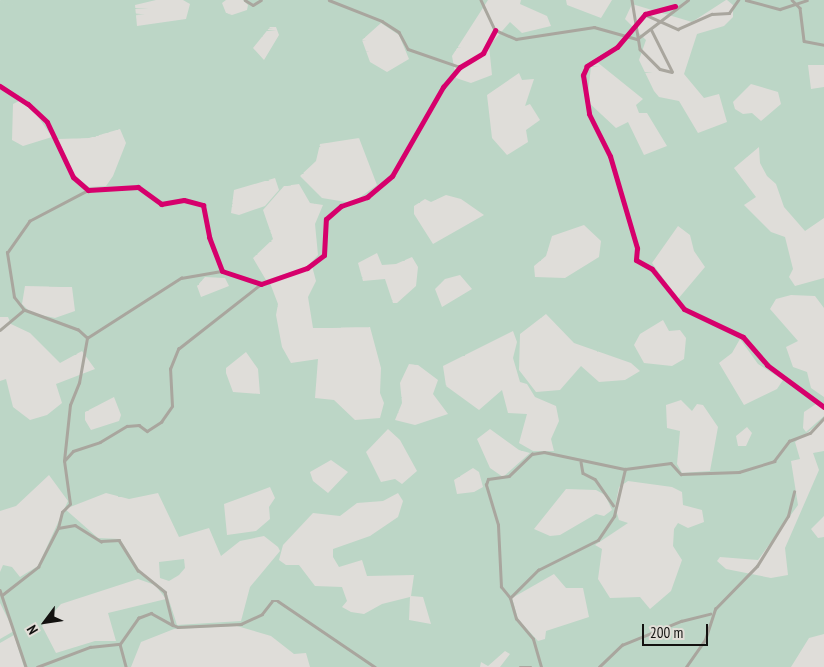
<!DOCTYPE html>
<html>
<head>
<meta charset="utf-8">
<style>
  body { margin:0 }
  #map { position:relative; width:824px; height:667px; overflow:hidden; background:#dfddd9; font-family:"PT Sans Narrow",sans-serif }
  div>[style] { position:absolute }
  .green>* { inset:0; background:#bcd6c6 }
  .minor>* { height:2.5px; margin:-1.25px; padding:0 1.25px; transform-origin:1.25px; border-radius:1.25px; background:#a9a69e }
  .cycleway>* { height:5px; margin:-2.5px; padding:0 2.5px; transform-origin:2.5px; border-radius:2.5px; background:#d6006c }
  span { translate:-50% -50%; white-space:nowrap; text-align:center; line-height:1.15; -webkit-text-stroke:4px #e1ded7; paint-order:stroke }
  .north { position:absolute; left:20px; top:597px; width:50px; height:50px; -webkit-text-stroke:4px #e1ded7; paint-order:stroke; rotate:239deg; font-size:14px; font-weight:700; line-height:20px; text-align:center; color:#131210 }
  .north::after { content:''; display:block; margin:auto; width:18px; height:22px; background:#131210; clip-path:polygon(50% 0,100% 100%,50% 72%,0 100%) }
  .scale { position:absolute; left:642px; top:624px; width:66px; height:22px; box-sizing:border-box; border:2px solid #131210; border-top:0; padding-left:6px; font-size:15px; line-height:18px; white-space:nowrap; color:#131210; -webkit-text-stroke:4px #e1ded7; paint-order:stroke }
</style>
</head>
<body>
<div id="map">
  <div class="green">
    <div style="clip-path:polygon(evenodd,0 0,156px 0,135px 5px,137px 26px,186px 19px,190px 4px,183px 0,226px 0,222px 3px,226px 13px,232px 15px,247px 10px,248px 5px,243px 0,488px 0,452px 56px,456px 78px,471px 83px,492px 75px,489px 46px,510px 22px,522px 33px,551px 26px,547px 16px,520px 4px,521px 0,566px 0,567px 5px,601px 18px,612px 0,726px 0,692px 22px,632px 4px,625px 19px,646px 40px,639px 60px,654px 91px,659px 97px,679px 101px,698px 133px,727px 122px,719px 94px,704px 98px,684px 74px,697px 34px,724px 26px,733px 17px,733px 5px,727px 0,824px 0,824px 65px,808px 65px,811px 89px,824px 87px,824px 218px,805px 231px,784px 207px,776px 184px,767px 176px,760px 163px,759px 147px,734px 168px,756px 197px,744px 205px,771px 232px,785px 237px,793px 269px,789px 277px,795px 286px,824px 278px,824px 308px,815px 296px,791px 295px,776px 299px,770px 309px,798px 341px,786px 347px,793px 367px,807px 372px,811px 388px,824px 397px,824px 408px,816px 404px,804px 412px,803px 428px,806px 432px,824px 416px,824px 420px,795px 442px,800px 459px,791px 461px,798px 505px,758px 560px,720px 557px,717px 561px,726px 569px,771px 578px,788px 575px,785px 548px,819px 470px,813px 453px,824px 451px,824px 516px,811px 529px,818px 538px,824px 537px,824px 634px,809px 638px,791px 667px,500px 667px,510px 654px,505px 651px,488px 666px,481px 662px,480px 667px,310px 667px,306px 653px,294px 654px,271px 636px,237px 626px,215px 627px,174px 629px,141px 642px,131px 667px,24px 667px,14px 635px,0 643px,0 639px,14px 631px,0 603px,0 572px,3px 565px,12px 567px,20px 577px,38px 566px,68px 501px,49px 475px,16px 506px,0 511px,0 381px,6px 379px,13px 407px,30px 420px,47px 415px,62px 403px,56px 384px,95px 369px,82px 351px,60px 363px,30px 333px,11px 324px,8px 317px,0 317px,0 0,381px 23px,399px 35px,409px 59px,387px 72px,370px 62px,362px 40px,381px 23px,0 0,270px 27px,276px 27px,279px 35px,264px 60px,253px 48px,270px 27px,0 0,597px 62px,643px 99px,636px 105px,639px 113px,647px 113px,667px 146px,644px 155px,628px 122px,616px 128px,587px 101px,591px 67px,597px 62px,0 0,519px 73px,522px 80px,534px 79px,525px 106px,530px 104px,540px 120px,526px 130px,528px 142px,507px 155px,492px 138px,487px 95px,519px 73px,0 0,751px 84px,778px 92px,781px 104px,761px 121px,752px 113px,743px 114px,735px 109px,733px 102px,751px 84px,0 0,19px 101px,34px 111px,52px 137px,23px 146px,12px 140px,13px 104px,19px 101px,0 0,120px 129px,126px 143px,113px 176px,106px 186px,89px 187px,75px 176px,58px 139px,89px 138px,120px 129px,0 0,359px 138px,377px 185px,352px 203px,322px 198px,300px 176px,316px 161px,320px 144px,359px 138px,0 0,275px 178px,279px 190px,265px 206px,239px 215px,231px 213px,234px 190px,275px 178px,0 0,299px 184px,310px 203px,323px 205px,315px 224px,318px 255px,307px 267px,266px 280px,253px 258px,273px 239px,263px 210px,284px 186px,299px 184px,0 0,446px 195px,461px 199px,484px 215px,433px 244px,414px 214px,414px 206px,425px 199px,431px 202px,446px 195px,0 0,584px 225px,601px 241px,599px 257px,565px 278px,535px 277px,534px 266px,546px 256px,552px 236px,584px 225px,0 0,678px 226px,690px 235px,694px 251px,705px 267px,678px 299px,652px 263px,678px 226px,0 0,377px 253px,382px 265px,396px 264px,412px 257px,418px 267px,416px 286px,397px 303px,393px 303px,385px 279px,363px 281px,358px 263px,377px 253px,0 0,312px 266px,316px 281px,308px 297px,313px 328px,370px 327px,381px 368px,380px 393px,384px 403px,380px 418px,355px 420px,334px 400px,315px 398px,318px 359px,291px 363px,282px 347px,276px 315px,278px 304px,270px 283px,312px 266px,0 0,460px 275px,472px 289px,442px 307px,435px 289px,445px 279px,460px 275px,0 0,205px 277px,225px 278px,229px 286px,201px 297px,197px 286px,205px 277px,0 0,25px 286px,72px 287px,75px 311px,55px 318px,31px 313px,22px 304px,25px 286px,0 0,546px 314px,574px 343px,631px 363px,640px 371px,625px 380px,599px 382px,581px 366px,560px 390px,536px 392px,519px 370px,520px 334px,546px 314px,0 0,663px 320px,669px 331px,680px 330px,686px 338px,684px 359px,672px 366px,644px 363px,634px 345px,640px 334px,663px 320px,0 0,513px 331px,517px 342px,513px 358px,520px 382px,527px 384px,535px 397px,556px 406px,559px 421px,551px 439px,554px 451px,533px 451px,519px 443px,527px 414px,508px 413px,502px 390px,479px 410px,446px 386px,443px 366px,513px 331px,0 0,740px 339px,758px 364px,783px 380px,777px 389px,744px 405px,719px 363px,732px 353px,740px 339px,0 0,246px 352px,258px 369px,260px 394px,233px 392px,226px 373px,226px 368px,246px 352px,0 0,409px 364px,418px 365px,438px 380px,433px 394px,448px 414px,415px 425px,395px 420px,402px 403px,400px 383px,409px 364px,0 0,114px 397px,121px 415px,119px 421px,91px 430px,85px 420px,85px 412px,114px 397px,0 0,681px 400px,692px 411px,697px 404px,703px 405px,718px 427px,710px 471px,682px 473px,677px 464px,680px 431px,667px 428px,666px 405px,681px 400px,0 0,747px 427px,752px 433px,746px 446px,738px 446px,736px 436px,747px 427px,0 0,388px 429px,400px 440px,417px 471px,402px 484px,395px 479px,381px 482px,366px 452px,388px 429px,0 0,490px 429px,519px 450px,530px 453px,503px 477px,490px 468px,477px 439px,490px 429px,0 0,331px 460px,348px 472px,328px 493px,313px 481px,310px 472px,331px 460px,0 0,473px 468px,479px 472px,483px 487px,474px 492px,457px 494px,454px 480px,473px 468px,0 0,628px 481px,672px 487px,682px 492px,683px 505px,702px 510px,704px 522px,688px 528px,678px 523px,674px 529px,673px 546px,682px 560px,671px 591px,650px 609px,640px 597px,610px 598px,598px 579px,602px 549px,595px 545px,628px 523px,619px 520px,615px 507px,619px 487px,628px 481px,0 0,270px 487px,275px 498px,269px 507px,270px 519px,256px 531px,227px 535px,224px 504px,270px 487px,0 0,566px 489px,596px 490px,605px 495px,612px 510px,604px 516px,596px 514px,560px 535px,550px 536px,534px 529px,566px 489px,0 0,106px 493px,129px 499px,158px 493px,179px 537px,209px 528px,221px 556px,240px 541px,264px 536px,278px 547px,280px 551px,250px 587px,241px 621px,177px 625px,166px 591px,140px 571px,120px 539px,98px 538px,65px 509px,106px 493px,0 0,398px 493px,403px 501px,398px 517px,370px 536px,333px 549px,333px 557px,339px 567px,362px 560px,367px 576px,414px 575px,411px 596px,423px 597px,431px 624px,409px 620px,410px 597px,382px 604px,364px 614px,351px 612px,342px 607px,347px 601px,342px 587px,315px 586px,299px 565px,286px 565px,279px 560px,283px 545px,313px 513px,340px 516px,357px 503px,383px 501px,398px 493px,0 0,554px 574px,566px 588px,583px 588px,589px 617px,546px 631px,545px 639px,538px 641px,518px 619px,512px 598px,554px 574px,0 0,138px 579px,155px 585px,166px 599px,108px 613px,116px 641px,95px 641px,56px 653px,42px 626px,61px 604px,138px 579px)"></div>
    <div style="clip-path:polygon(184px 559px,185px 568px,179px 575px,169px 581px,160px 578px,159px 562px)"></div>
  </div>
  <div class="minor">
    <div style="left:245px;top:0;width:9px;rotate:32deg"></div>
    <div style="left:253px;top:5px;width:9px;rotate:-32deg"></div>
    <div style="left:329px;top:0;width:57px;rotate:21.6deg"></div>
    <div style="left:382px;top:21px;width:20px;rotate:33deg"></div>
    <div style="left:399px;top:32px;width:19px;rotate:62deg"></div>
    <div style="left:408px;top:49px;width:55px;rotate:19.1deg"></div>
    <div style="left:481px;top:0;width:33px;rotate:65deg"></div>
    <div style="left:495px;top:30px;width:23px;rotate:23deg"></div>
    <div style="left:516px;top:39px;width:79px;rotate:-8.7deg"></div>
    <div style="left:594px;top:27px;width:45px;rotate:15.6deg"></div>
    <div style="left:637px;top:39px;width:64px;rotate:-37.4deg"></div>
    <div style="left:632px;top:0;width:50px;rotate:80.7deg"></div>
    <div style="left:640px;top:49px;width:28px;rotate:45deg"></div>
    <div style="left:660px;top:69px;width:12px;rotate:14deg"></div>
    <div style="left:672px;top:72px;width:47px;rotate:-116.6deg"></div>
    <div style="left:746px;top:0;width:35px;rotate:15deg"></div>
    <div style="left:780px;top:9px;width:28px;rotate:-18deg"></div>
    <div style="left:792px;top:0;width:11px;rotate:45deg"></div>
    <div style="left:800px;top:8px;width:33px;rotate:83deg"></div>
    <div style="left:804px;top:41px;width:20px;rotate:11deg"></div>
    <div style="left:675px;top:6px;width:31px;rotate:165deg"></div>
    <div style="left:645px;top:14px;width:43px;rotate:130.3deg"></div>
    <div style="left:617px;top:47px;width:36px;rotate:148deg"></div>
    <div style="left:587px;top:66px;width:10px;rotate:114deg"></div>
    <div style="left:583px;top:75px;width:39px;rotate:81deg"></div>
    <div style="left:589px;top:114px;width:47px;rotate:63.4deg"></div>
    <div style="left:610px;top:156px;width:96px;rotate:73.6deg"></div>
    <div style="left:637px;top:248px;width:12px;rotate:95deg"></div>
    <div style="left:636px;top:260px;width:18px;rotate:29deg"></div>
    <div style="left:652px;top:269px;width:51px;rotate:51.3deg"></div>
    <div style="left:684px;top:309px;width:65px;rotate:25.4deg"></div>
    <div style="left:743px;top:337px;width:37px;rotate:49deg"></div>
    <div style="left:767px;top:365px;width:71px;rotate:36.4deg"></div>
    <div style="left:646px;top:15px;width:35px;rotate:24deg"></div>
    <div style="left:678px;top:29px;width:37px;rotate:-24deg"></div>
    <div style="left:712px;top:14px;width:17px;rotate:-3deg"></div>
    <div style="left:729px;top:13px;width:16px;rotate:-55deg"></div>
    <div style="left:0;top:86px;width:33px;rotate:33deg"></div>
    <div style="left:28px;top:104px;width:26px;rotate:43deg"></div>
    <div style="left:47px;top:122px;width:61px;rotate:64.7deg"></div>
    <div style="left:73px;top:177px;width:20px;rotate:41deg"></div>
    <div style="left:88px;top:190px;width:50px;rotate:-3.4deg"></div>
    <div style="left:138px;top:187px;width:29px;rotate:36deg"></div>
    <div style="left:161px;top:204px;width:23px;rotate:-10deg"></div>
    <div style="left:184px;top:200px;width:20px;rotate:15deg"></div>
    <div style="left:203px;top:205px;width:33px;rotate:79deg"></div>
    <div style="left:209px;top:237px;width:36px;rotate:69deg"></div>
    <div style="left:222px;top:271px;width:41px;rotate:18.4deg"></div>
    <div style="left:261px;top:284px;width:49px;rotate:-19.2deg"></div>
    <div style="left:307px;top:268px;width:21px;rotate:-37deg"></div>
    <div style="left:324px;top:255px;width:36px;rotate:-87deg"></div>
    <div style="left:326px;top:219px;width:20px;rotate:-41deg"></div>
    <div style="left:341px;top:206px;width:28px;rotate:-19deg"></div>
    <div style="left:367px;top:197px;width:33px;rotate:-40deg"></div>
    <div style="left:392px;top:176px;width:103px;rotate:-60.2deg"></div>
    <div style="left:443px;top:87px;width:26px;rotate:-50deg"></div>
    <div style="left:460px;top:67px;width:27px;rotate:-31deg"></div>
    <div style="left:483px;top:53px;width:26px;rotate:-62deg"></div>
    <div style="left:0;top:330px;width:31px;rotate:-40deg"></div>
    <div style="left:87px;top:338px;width:12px;rotate:-138deg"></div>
    <div style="left:78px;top:330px;width:58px;rotate:-159.7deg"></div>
    <div style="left:24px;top:310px;width:16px;rotate:-128deg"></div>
    <div style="left:14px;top:297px;width:45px;rotate:-99deg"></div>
    <div style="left:7px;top:253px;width:39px;rotate:-55deg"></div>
    <div style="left:29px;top:221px;width:67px;rotate:-27.7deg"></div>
    <div style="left:64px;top:461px;width:56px;rotate:-83.9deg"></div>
    <div style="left:70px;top:405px;width:24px;rotate:-68deg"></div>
    <div style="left:79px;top:383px;width:46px;rotate:-79.9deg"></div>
    <div style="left:87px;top:338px;width:112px;rotate:-32.6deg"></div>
    <div style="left:181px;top:278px;width:42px;rotate:-9.7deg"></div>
    <div style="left:581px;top:462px;width:11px;rotate:80deg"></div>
    <div style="left:583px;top:473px;width:13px;rotate:27deg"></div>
    <div style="left:595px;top:479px;width:32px;rotate:55deg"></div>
    <div style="left:58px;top:528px;width:16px;rotate:-76deg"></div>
    <div style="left:62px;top:512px;width:11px;rotate:-45deg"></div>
    <div style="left:70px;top:504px;width:43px;rotate:-97.9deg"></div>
    <div style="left:64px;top:461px;width:13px;rotate:-48deg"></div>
    <div style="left:73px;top:451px;width:28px;rotate:-18deg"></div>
    <div style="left:100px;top:442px;width:31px;rotate:-31deg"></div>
    <div style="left:127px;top:426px;width:12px;rotate:-5deg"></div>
    <div style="left:139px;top:425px;width:10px;rotate:37deg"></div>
    <div style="left:147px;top:431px;width:17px;rotate:-33deg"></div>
    <div style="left:161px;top:422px;width:19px;rotate:-55deg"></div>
    <div style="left:172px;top:406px;width:37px;rotate:-93deg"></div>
    <div style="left:170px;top:369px;width:22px;rotate:-68deg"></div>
    <div style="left:178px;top:349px;width:105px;rotate:-38.1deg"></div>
    <div style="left:0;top:590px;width:81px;rotate:71.3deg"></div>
    <div style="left:2px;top:595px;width:46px;rotate:-37.9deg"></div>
    <div style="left:38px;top:567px;width:44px;rotate:-62.9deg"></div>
    <div style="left:58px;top:528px;width:17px;rotate:-10deg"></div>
    <div style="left:75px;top:525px;width:31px;rotate:32deg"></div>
    <div style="left:101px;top:541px;width:18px;rotate:-3deg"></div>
    <div style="left:119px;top:540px;width:36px;rotate:58deg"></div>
    <div style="left:138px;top:570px;width:35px;rotate:39deg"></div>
    <div style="left:165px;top:592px;width:34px;rotate:76deg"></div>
    <div style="left:173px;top:625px;width:5px;rotate:22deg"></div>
    <div style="left:178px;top:627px;width:63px;rotate:-2.7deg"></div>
    <div style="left:241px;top:624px;width:23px;rotate:-25deg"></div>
    <div style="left:262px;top:614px;width:16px;rotate:-52deg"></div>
    <div style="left:272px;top:601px;width:6px"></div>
    <div style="left:278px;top:601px;width:117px;rotate:34.2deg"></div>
    <div style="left:510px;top:598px;width:40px;rotate:-45deg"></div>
    <div style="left:538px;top:570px;width:67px;rotate:-26.6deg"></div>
    <div style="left:598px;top:540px;width:29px;rotate:-56deg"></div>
    <div style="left:614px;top:516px;width:48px;rotate:-76.8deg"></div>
    <div style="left:625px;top:469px;width:46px;rotate:-7.4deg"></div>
    <div style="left:671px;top:463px;width:15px;rotate:48deg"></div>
    <div style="left:681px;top:474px;width:58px;rotate:-2deg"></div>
    <div style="left:739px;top:472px;width:37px;rotate:-17deg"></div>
    <div style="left:774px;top:461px;width:25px;rotate:-53deg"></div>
    <div style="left:789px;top:441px;width:22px;rotate:-21deg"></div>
    <div style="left:810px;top:433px;width:21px;rotate:-47deg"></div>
    <div style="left:120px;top:644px;width:24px;rotate:75deg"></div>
    <div style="left:37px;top:667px;width:57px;rotate:-20.7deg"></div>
    <div style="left:90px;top:647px;width:30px;rotate:-6deg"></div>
    <div style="left:120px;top:644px;width:32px;rotate:-55deg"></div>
    <div style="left:138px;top:618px;width:14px;rotate:-21deg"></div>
    <div style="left:151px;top:613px;width:25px;rotate:29deg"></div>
    <div style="left:520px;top:667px;width:11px"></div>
    <div style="left:541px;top:667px;width:29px;rotate:-106deg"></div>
    <div style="left:533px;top:639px;width:26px;rotate:-130deg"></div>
    <div style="left:516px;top:619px;width:22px;rotate:-106deg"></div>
    <div style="left:510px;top:598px;width:14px;rotate:-129deg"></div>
    <div style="left:501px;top:587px;width:62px;rotate:-92.8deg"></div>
    <div style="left:498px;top:525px;width:42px;rotate:-106.7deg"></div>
    <div style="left:486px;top:485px;width:6px;rotate:-72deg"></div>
    <div style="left:488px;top:479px;width:21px;rotate:-8deg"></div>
    <div style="left:509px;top:476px;width:32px;rotate:-44deg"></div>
    <div style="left:532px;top:454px;width:12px;rotate:-9deg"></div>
    <div style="left:544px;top:452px;width:83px;rotate:11.9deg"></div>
    <div style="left:599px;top:667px;width:32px;rotate:-44deg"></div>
    <div style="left:622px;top:645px;width:64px;rotate:-22.1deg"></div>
    <div style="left:681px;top:621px;width:30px;rotate:-14deg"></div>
    <div style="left:686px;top:667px;width:33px;rotate:-55deg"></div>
    <div style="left:705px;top:640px;width:33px;rotate:-72deg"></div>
    <div style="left:715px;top:609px;width:60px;rotate:-45.7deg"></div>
    <div style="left:757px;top:566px;width:59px;rotate:-58.2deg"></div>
    <div style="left:788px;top:516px;width:25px;rotate:-76deg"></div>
  </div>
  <div class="cycleway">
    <div style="left:675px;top:6px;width:31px;rotate:165deg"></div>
    <div style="left:645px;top:14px;width:43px;rotate:130.3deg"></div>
    <div style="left:617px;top:47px;width:36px;rotate:148deg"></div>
    <div style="left:587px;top:66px;width:10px;rotate:114deg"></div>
    <div style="left:583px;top:75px;width:39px;rotate:81deg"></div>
    <div style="left:589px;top:114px;width:47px;rotate:63.4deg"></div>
    <div style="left:610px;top:156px;width:96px;rotate:73.6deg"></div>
    <div style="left:637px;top:248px;width:12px;rotate:95deg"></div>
    <div style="left:636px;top:260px;width:18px;rotate:29deg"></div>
    <div style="left:652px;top:269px;width:51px;rotate:51.3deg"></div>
    <div style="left:684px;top:309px;width:65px;rotate:25.4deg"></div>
    <div style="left:743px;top:337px;width:37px;rotate:49deg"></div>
    <div style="left:767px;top:365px;width:71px;rotate:36.4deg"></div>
    <div style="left:0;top:86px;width:33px;rotate:33deg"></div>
    <div style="left:28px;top:104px;width:26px;rotate:43deg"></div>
    <div style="left:47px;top:122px;width:61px;rotate:64.7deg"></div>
    <div style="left:73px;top:177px;width:20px;rotate:41deg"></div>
    <div style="left:88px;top:190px;width:50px;rotate:-3.4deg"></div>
    <div style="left:138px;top:187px;width:29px;rotate:36deg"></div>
    <div style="left:161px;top:204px;width:23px;rotate:-10deg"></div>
    <div style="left:184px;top:200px;width:20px;rotate:15deg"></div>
    <div style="left:203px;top:205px;width:33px;rotate:79deg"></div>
    <div style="left:209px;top:237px;width:36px;rotate:69deg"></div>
    <div style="left:222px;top:271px;width:41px;rotate:18.4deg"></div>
    <div style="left:261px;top:284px;width:49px;rotate:-19.2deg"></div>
    <div style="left:307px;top:268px;width:21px;rotate:-37deg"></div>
    <div style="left:324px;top:255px;width:36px;rotate:-87deg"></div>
    <div style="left:326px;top:219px;width:20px;rotate:-41deg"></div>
    <div style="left:341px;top:206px;width:28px;rotate:-19deg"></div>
    <div style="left:367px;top:197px;width:33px;rotate:-40deg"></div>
    <div style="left:392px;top:176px;width:103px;rotate:-60.2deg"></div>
    <div style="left:443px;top:87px;width:26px;rotate:-50deg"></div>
    <div style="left:460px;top:67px;width:27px;rotate:-31deg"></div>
    <div style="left:483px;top:53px;width:26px;rotate:-62deg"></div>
  </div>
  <div class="north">N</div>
  <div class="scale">200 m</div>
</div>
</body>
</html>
